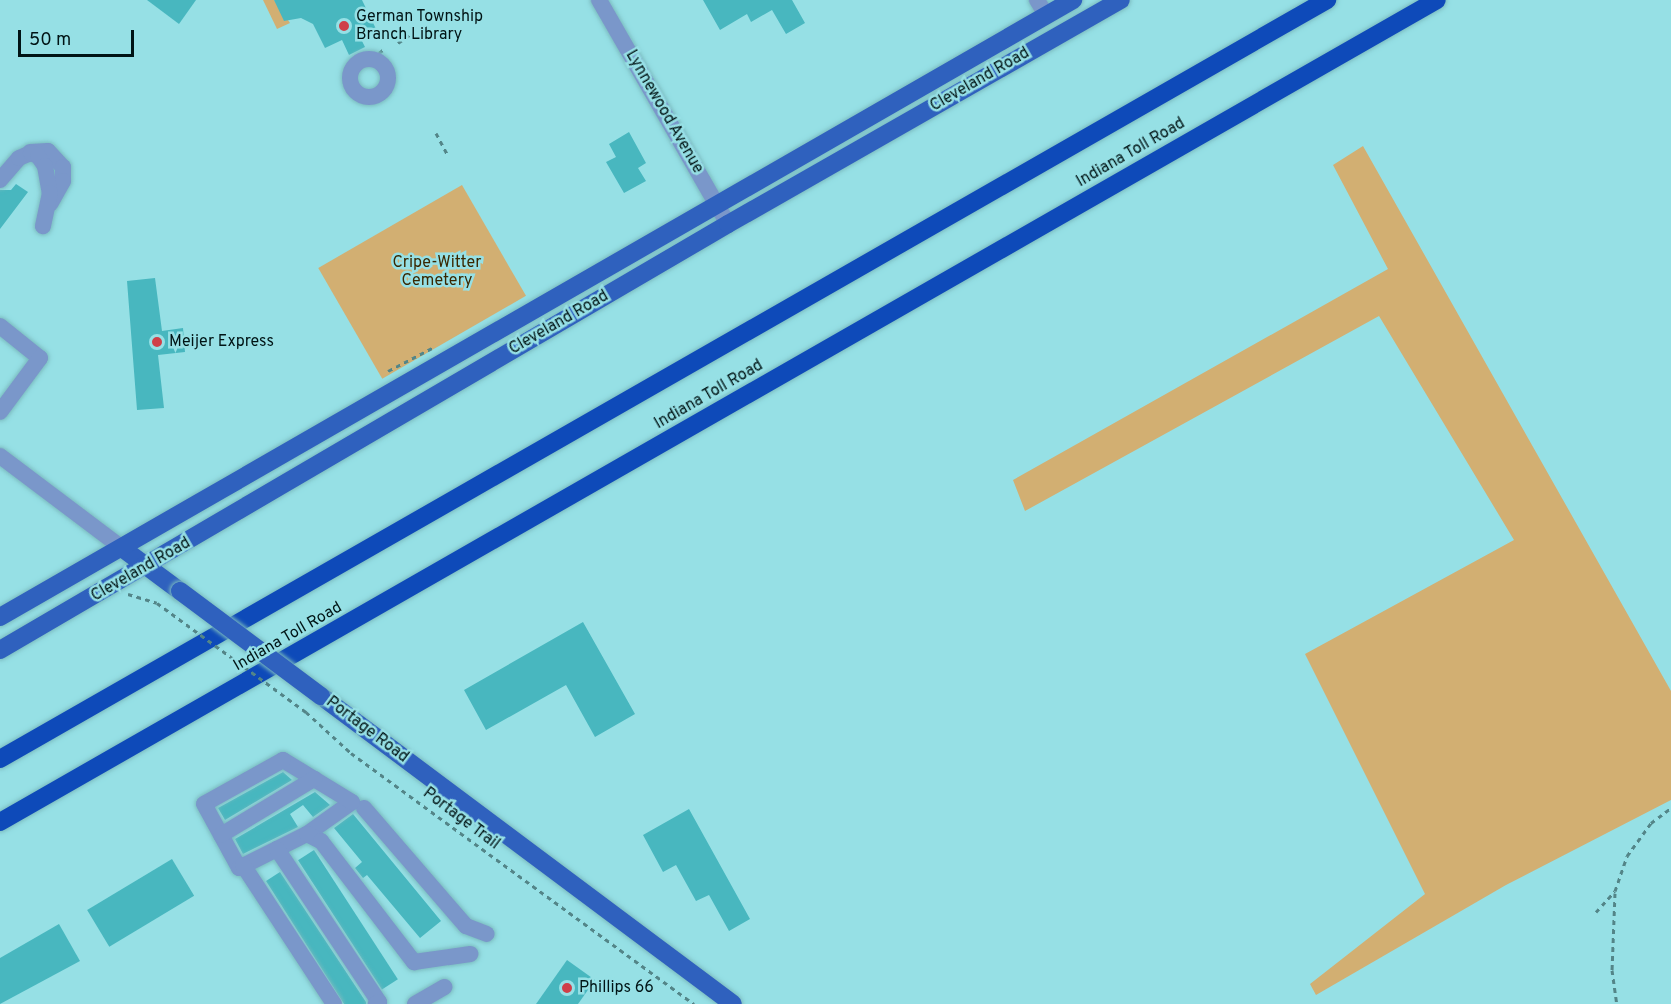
<!DOCTYPE html>
<html>
<head>
<meta charset="utf-8">
<style>
  body { margin:0 }
  #map { position:relative; width:1671px; height:1004px; overflow:hidden; background:#96e0e5; font-family:Overpass,sans-serif }
  div>[style] { position:absolute }
  .green>* { inset:0; background:#d2af72; transform-origin:0 0 }
  .building>* { inset:0; background:#48b7bf; transform-origin:0 0 }
  .path>* { height:3px; margin-top:-1.5px; transform-origin:0; background:repeating-linear-gradient(90deg,#538588 0 4.5px,transparent 0 9px) }
  .roads { filter:drop-shadow(0 0 2px #7bbbc0) drop-shadow(0 0 2px #7bbbc0) }
  .minor>* { height:16px; margin:-8px; padding:0 8px; transform-origin:8px; border-radius:8px; background:#7a97ca }
  .minor>.ring { margin:-8px; padding:0; box-sizing:content-box; background:none; border:16px solid #7a97ca; border-radius:50% }
  .major>* { height:18px; margin:-9px; padding:0 9px; transform-origin:9px; border-radius:9px; background:#2f61be }
  .highway>* { height:18px; margin:-9px; padding:0 9px; transform-origin:9px; border-radius:9px; background:#0e4ab9 }
  .path-bridge>* { height:3px; margin-top:-1.5px; transform-origin:0; background:repeating-linear-gradient(90deg,#538588 0 4.5px,transparent 0 9px) }
  .bridges { filter:drop-shadow(0 0 2px #7bbbc0) drop-shadow(0 0 2px #7bbbc0) }
  .major-bridge>* { height:18px; margin:-9px; padding:0 9px; transform-origin:9px; border-radius:9px; background:#2f61be }
  .dots>* { width:16px; height:16px; translate:-50% -50%; box-sizing:border-box; border:3px solid #96e0e5; border-radius:50% }
  span { translate:-50% -50%; white-space:nowrap; text-align:center; line-height:1.15; -webkit-text-stroke:5px #96e0e5; paint-order:stroke }
  .poi-label { font-size:16px; color:#001415 }
  .left { translate:0 -50%; text-align:left }
  .street-label { font-size:16px; color:#001415 }
  .park-label { font-size:16px; color:#3a2700 }
  .scale { position:absolute; left:18px; top:30px; width:116px; height:27px; box-sizing:border-box; border:3px solid #001415; border-top:0; padding-left:8px; font-size:18px; line-height:21px; white-space:nowrap; color:#001415; -webkit-text-stroke:4px #96e0e5; paint-order:stroke }
</style>
</head>
<body>
<div id="map">
  <div class="green">
    <div style="clip-path:polygon(263px 0,274px 0,290px 23px,277px 29px)"></div>
    <div style="clip-path:polygon(1363px 146px,1671px 691px,1671px 800px,1506px 885px,1316px 995px,1310px 984px,1425px 894px,1305px 654px,1514px 540px,1379px 316px,1025px 511px,1013px 480px,1388px 269px,1333px 165px)"></div>
    <div style="left:462px;top:185px;width:128px;height:166px;rotate:60deg"></div>
  </div>
  <div class="building">
    <div style="clip-path:polygon(147px 0,196px 0,179px 24px)"></div>
    <div style="clip-path:polygon(274px 0,362px 0,376px 29px,360px 37px,365px 47px,349px 55px,342px 40px,325px 48px,313px 24px,301px 18px,284px 21px)"></div>
    <div style="clip-path:polygon(703px 0,792px 0,805px 23px,786px 34px,772px 10px,751px 22px,747px 14px,720px 30px)"></div>
    <div style="clip-path:polygon(629px 132px,646px 163px,638px 168px,646px 181px,624px 193px,606px 162px,616px 157px,609px 144px)"></div>
    <div style="clip-path:polygon(16px 184px,28px 192px,0 229px,0 190px,11px 190px)"></div>
    <div style="clip-path:polygon(155px 278px,162px 331px,183px 328px,185px 352px,158px 355px,164px 408px,137px 410px,127px 281px)"></div>
    <div style="clip-path:polygon(583px 622px,635px 714px,595px 737px,566px 685px,486px 730px,464px 690px)"></div>
    <div style="clip-path:polygon(283px 772px,292px 780px,225px 820px,218px 808px)"></div>
    <div style="clip-path:polygon(315px 792px,330px 805px,313px 817px,303px 805px,290px 814px,298px 827px,243px 854px,235px 839px)"></div>
    <div style="clip-path:polygon(689px 809px,750px 919px,729px 931px,709px 895px,696px 901px,676px 865px,663px 872px,643px 835px)"></div>
    <div style="clip-path:polygon(353px 814px,441px 921px,420px 938px,367px 875px,363px 878px,355px 868px,362px 862px,334px 828px)"></div>
    <div style="left:314px;top:850px;width:154px;height:19px;rotate:57deg"></div>
    <div style="left:172px;top:859px;width:43px;height:99px;rotate:59deg"></div>
    <div style="clip-path:polygon(280px 872px,366px 1002px,366px 1004px,344px 1004px,266px 881px)"></div>
    <div style="clip-path:polygon(59px 924px,80px 961px,0 1004px,0 958px)"></div>
    <div style="clip-path:polygon(567px 960px,595px 980px,578px 1004px,536px 1004px)"></div>
  </div>
  <div class="path">
    <div style="left:398px;top:43px;width:21px;rotate:-35deg"></div>
    <div style="left:360px;top:56px;width:5px;rotate:68deg"></div>
    <div style="left:381px;top:61px;width:8px;rotate:-104deg"></div>
    <div style="left:379px;top:53px;width:6px;rotate:-39deg"></div>
    <div style="left:436px;top:133px;width:26px;rotate:62deg"></div>
    <div style="left:388px;top:371px;width:50px;rotate:-27.6deg"></div>
    <div style="left:128px;top:594px;width:30px;rotate:17deg"></div>
    <div style="left:306px;top:712px;width:61px;rotate:42.3deg"></div>
    <div style="left:351px;top:753px;width:425px;rotate:36.2deg"></div>
    <div style="left:1615px;top:893px;width:77px;rotate:92.2deg"></div>
    <div style="left:1612px;top:970px;width:34px;rotate:82deg"></div>
    <div style="left:1596px;top:912px;width:28px;rotate:-48deg"></div>
    <div style="left:1615px;top:891px;width:37px;rotate:-71deg"></div>
    <div style="left:1627px;top:856px;width:41px;rotate:-54deg"></div>
    <div style="left:1651px;top:823px;width:25px;rotate:-37deg"></div>
  </div>
  <div class="roads">
    <div class="minor">
      <div style="left:599px;top:0;width:258px;rotate:60.1deg"></div>
      <div style="left:1037px;top:0;width:17px;rotate:59deg"></div>
      <div class="ring" style="left:350px;top:59px;width:22px;height:22px"></div>
      <div style="left:30px;top:152px;width:18px;rotate:-3deg"></div>
      <div style="left:48px;top:151px;width:22px;rotate:47deg"></div>
      <div style="left:63px;top:167px;width:14px;rotate:90deg"></div>
      <div style="left:63px;top:181px;width:26px;rotate:119deg"></div>
      <div style="left:0;top:180px;width:29px;rotate:-49deg"></div>
      <div style="left:19px;top:158px;width:13px;rotate:-23deg"></div>
      <div style="left:31px;top:153px;width:8px;rotate:23deg"></div>
      <div style="left:38px;top:156px;width:12px;rotate:55deg"></div>
      <div style="left:45px;top:166px;width:27px;rotate:80deg"></div>
      <div style="left:50px;top:193px;width:34px;rotate:102deg"></div>
      <div style="left:0;top:326px;width:51px;rotate:38.7deg"></div>
      <div style="left:40px;top:358px;width:67px;rotate:126.5deg"></div>
      <div style="left:0;top:456px;width:153px;rotate:37deg"></div>
      <div style="left:364px;top:808px;width:156px;rotate:49.2deg"></div>
      <div style="left:466px;top:926px;width:22px;rotate:21deg"></div>
      <div style="left:307px;top:834px;width:55px;rotate:-35.4deg"></div>
      <div style="left:352px;top:802px;width:81px;rotate:-148.7deg"></div>
      <div style="left:283px;top:760px;width:90px;rotate:150.9deg"></div>
      <div style="left:204px;top:804px;width:73px;rotate:61.3deg"></div>
      <div style="left:239px;top:868px;width:76px;rotate:-26.6deg"></div>
      <div style="left:307px;top:834px;width:16px;rotate:27deg"></div>
      <div style="left:321px;top:841px;width:153px;rotate:52.5deg"></div>
      <div style="left:414px;top:962px;width:57px;rotate:-8.1deg"></div>
      <div style="left:221px;top:835px;width:109px;rotate:-31.1deg"></div>
      <div style="left:277px;top:849px;width:184px;rotate:56.3deg"></div>
      <div style="left:379px;top:1002px;width:4px;rotate:146deg"></div>
      <div style="left:243px;top:865px;width:166px;rotate:56.8deg"></div>
      <div style="left:415px;top:1004px;width:34px;rotate:-30deg"></div>
    </div>
    <div class="major">
      <div style="left:122px;top:548px;width:72px;rotate:36.6deg"></div>
      <div style="left:0;top:617px;width:1238px;rotate:-29.9deg"></div>
      <div style="left:0;top:650px;width:843px;rotate:-30.33deg"></div>
      <div style="left:728px;top:224px;width:452px;rotate:-29.7deg"></div>
      <div style="left:321px;top:696px;width:514px;rotate:36.78deg"></div>
    </div>
    <div class="highway">
      <div style="left:0;top:759px;width:1529px;rotate:-29.77deg"></div>
      <div style="left:0;top:822px;width:1655px;rotate:-29.77deg"></div>
    </div>
  </div>
  <div class="path-bridge">
    <div style="left:157px;top:603px;width:185px;rotate:36.2deg"></div>
  </div>
  <div class="bridges">
    <div class="major-bridge">
      <div style="left:180px;top:591px;width:176px;rotate:36.7deg"></div>
    </div>
  </div>
  <div class="dots">
    <div style="left:344px;top:26px;background:#cf3f48"></div>
    <div style="left:157px;top:342px;background:#cf3f48"></div>
    <div style="left:567px;top:988px;background:#cf3f48"></div>
  </div>
  <div class="poi-label">
    <span class="left" style="left:356px;top:26px">German Township<br>Branch Library</span>
    <span class="left" style="left:169px;top:342px">Meijer Express</span>
    <span class="left" style="left:579px;top:988px">Phillips 66</span>
  </div>
  <div class="street-label">
    <span style="left:980px;top:80px;rotate:-30deg">Cleveland Road</span>
    <span style="left:664px;top:112px;rotate:60deg">Lynnewood Avenue</span>
    <span style="left:1131px;top:153px;rotate:-30deg">Indiana Toll Road</span>
    <span style="left:559px;top:323px;rotate:-30deg">Cleveland Road</span>
    <span style="left:709px;top:395px;rotate:-30deg">Indiana Toll Road</span>
    <span style="left:141px;top:570px;rotate:-30deg">Cleveland Road</span>
    <span style="left:288px;top:637px;rotate:-30deg">Indiana Toll Road</span>
    <span style="left:367px;top:730px;rotate:37deg">Portage Road</span>
    <span style="left:461px;top:819px;rotate:37deg">Portage Trail</span>
  </div>
  <div class="park-label">
    <span style="left:437px;top:272px">Cripe-Witter<br>Cemetery</span>
  </div>
  <div class="scale">50 m</div>
</div>
</body>
</html>
